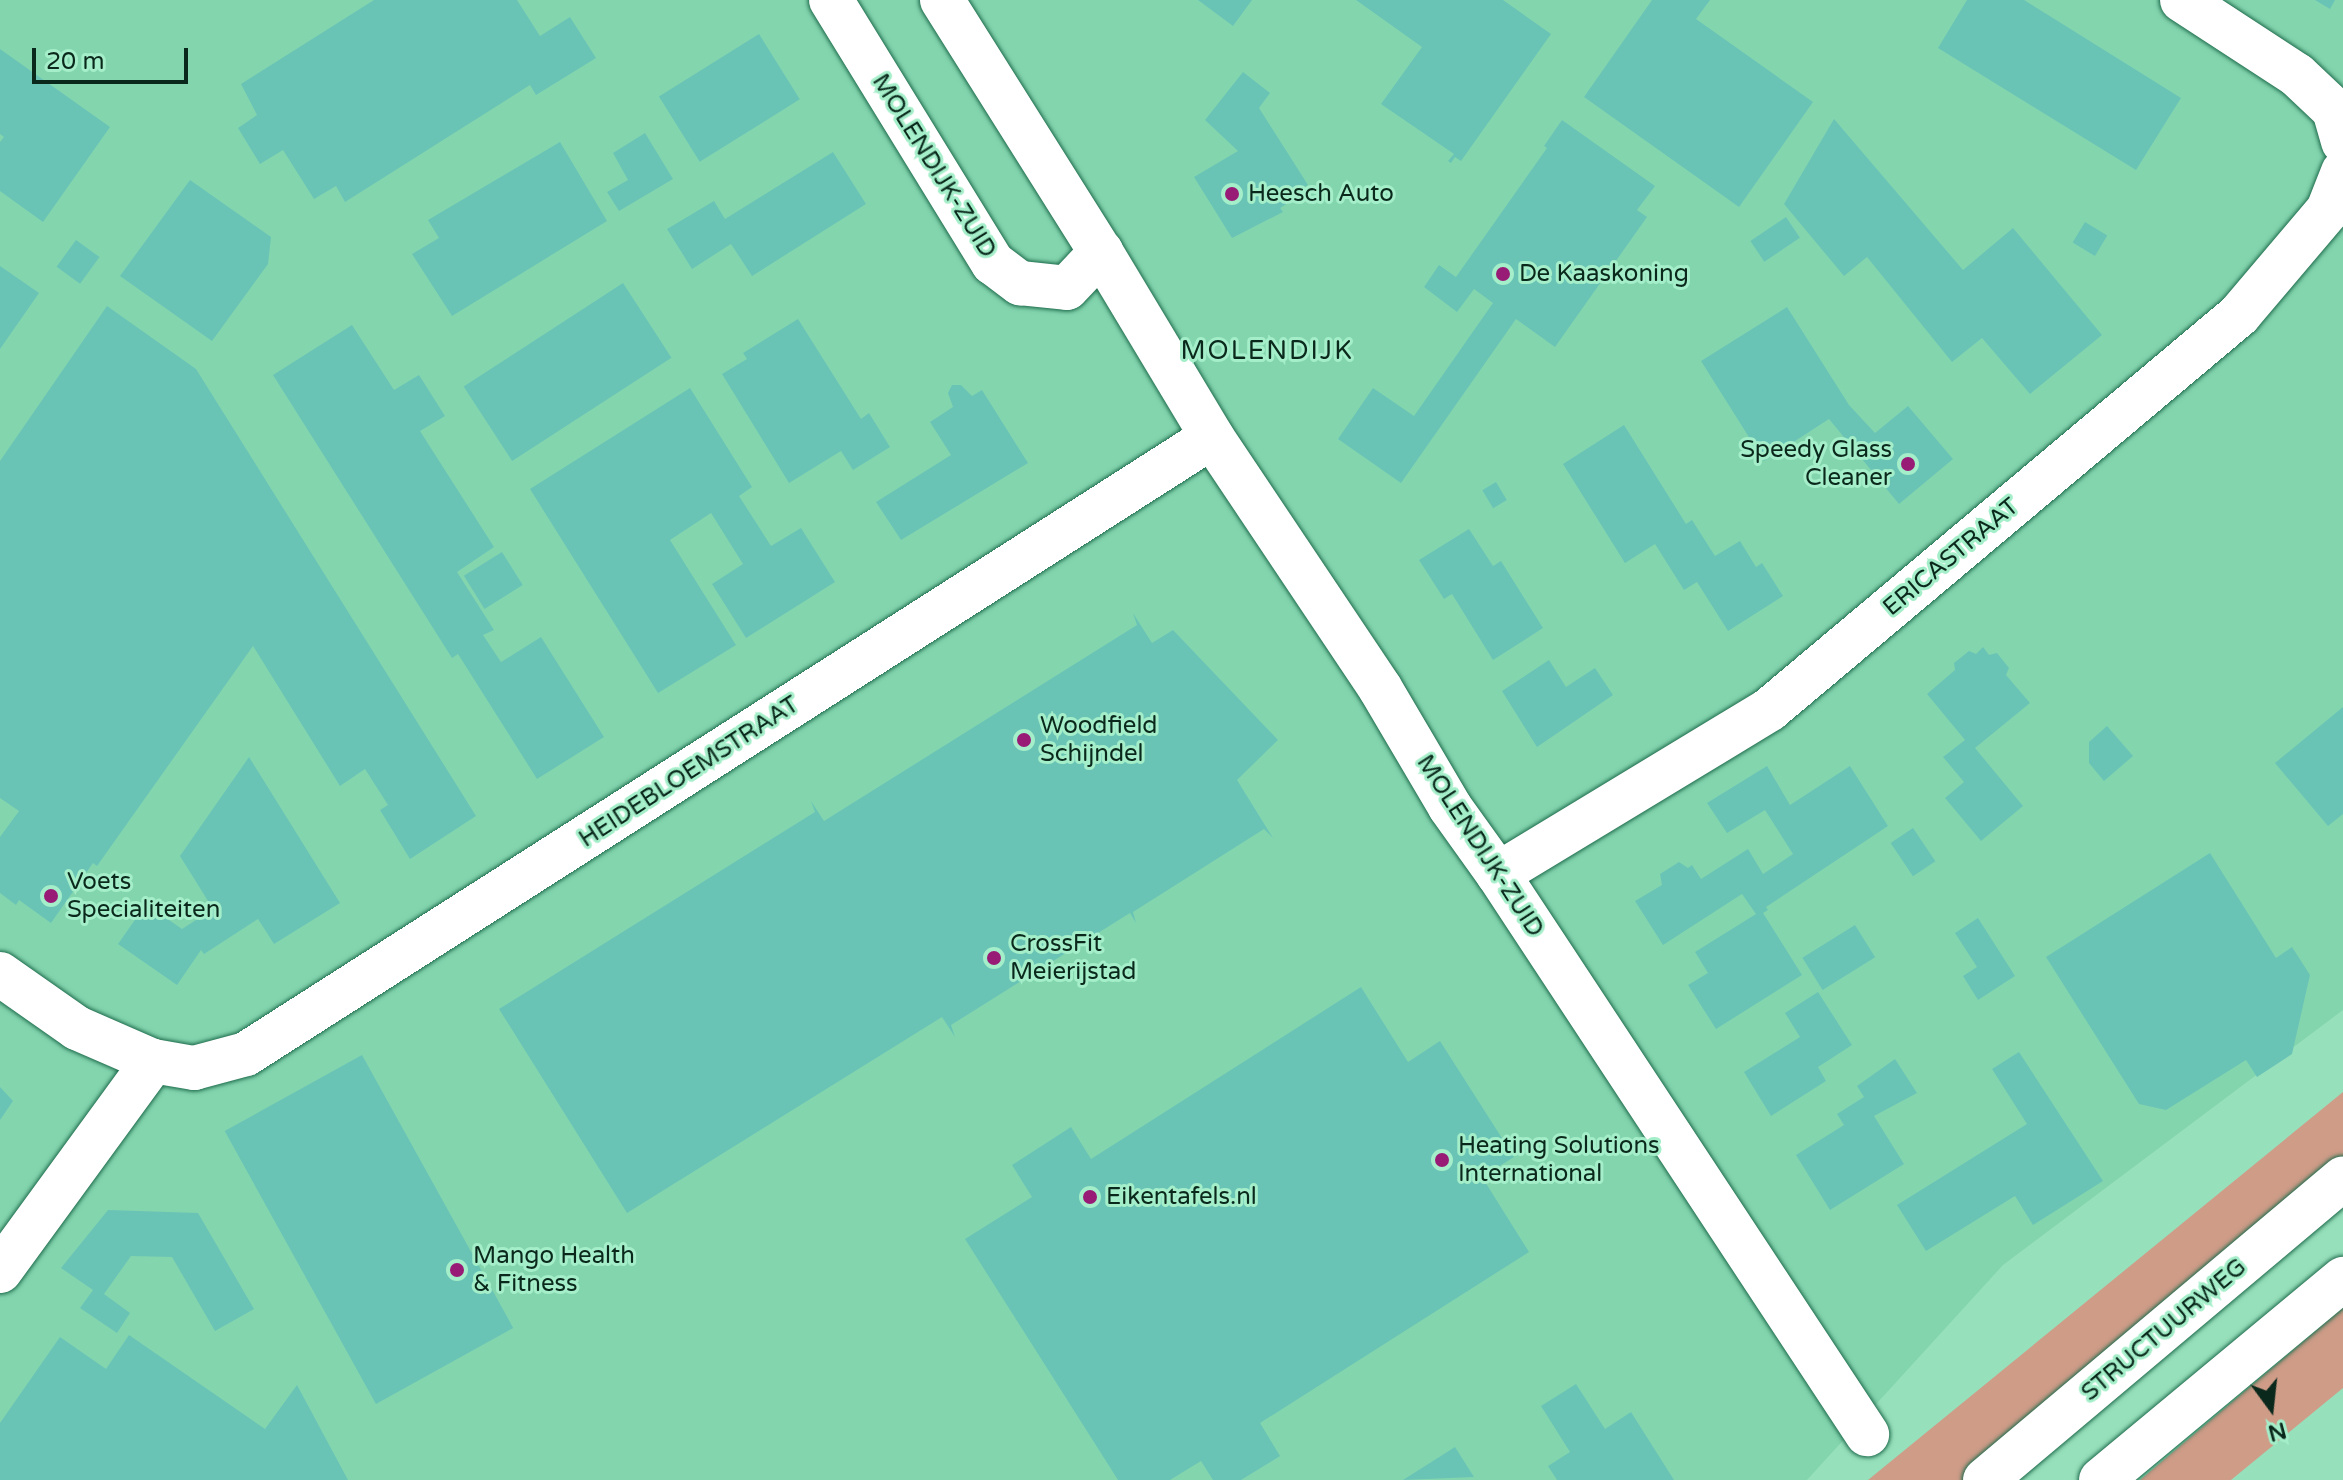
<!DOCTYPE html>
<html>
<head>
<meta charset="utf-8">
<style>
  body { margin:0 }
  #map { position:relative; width:2343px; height:1480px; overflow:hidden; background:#97e0bc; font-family:"Varela Round",sans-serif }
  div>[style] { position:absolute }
  .built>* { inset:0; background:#83d5ae }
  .green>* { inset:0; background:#cf9c88 }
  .building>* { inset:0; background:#6ac4b6; transform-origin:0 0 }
  .roads { filter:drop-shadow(0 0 2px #1e6b4c) drop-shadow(0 0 2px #1e6b4c) }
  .street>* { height:44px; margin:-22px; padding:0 22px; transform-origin:22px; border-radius:22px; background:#fff }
  .secondary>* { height:44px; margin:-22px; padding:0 22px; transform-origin:22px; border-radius:22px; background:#fff }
  .dots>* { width:22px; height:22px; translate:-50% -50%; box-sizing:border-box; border:4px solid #a4eec9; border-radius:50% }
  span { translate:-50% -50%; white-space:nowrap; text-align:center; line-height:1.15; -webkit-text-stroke:6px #a4eec9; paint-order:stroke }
  .street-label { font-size:24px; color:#0a291c }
  .poi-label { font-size:24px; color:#0a291c }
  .left { translate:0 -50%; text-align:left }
  .right { translate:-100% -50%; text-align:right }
  .neighbourhood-label { font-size:26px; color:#0a291c; letter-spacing:2px }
  .north { position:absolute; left:2231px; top:1368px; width:80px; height:80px; -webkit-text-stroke:6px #a4eec9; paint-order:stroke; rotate:165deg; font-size:22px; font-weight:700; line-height:32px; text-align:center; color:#0a291c }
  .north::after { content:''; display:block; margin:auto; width:28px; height:36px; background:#0a291c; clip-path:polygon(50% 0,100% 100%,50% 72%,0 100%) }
  .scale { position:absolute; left:32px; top:48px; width:156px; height:36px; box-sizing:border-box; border:4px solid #0a291c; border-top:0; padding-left:10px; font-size:24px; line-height:28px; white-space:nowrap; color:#0a291c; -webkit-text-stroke:6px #a4eec9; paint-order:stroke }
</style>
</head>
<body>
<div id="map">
  <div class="built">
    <div style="clip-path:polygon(0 0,2343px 0,2343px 1010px,2003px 1265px,1807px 1480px,0 1480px)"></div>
  </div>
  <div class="green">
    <div style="clip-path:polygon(2343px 1092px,2343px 1159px,1970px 1480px,1868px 1480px)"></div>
    <div style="clip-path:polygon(2343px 1308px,2343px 1388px,2231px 1480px,2140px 1480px)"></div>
  </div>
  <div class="building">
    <div style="clip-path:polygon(374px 0,517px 0,540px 36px,570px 17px,596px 58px,536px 95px,530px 85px,345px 202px,336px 186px,314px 199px,283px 150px,260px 164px,238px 128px,257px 115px,241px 84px)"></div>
    <div style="clip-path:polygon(1198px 0,1252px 0,1233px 26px)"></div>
    <div style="clip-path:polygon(1356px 0,1503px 0,1551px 34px,1461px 161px,1455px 157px,1451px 163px,1448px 161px,1454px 154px,1381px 104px,1422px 47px)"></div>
    <div style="clip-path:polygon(1652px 0,1710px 0,1696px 19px,1813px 102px,1739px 207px,1584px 97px)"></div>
    <div style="clip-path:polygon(1967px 0,2024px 0,2181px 98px,2136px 170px,1938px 48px)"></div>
    <div style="clip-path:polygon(2315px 0,2335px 0,2330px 9px)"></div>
    <div style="left:759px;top:34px;width:77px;height:118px;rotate:58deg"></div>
    <div style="clip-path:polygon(0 49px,110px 127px,43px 222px,0 191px,0 142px,4px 137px,0 134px)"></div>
    <div style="clip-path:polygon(1243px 72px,1270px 93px,1259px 108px,1308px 185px,1299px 190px,1302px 194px,1280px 208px,1283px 212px,1232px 238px,1194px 177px,1238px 151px,1205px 120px)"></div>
    <div style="clip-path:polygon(1834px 119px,1963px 270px,2013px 228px,2102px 335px,2030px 394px,1982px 338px,1952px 362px,1867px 257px,1844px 276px,1784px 204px)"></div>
    <div style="clip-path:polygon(1562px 120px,1655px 186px,1637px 210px,1647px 217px,1555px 347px,1516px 319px,1401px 483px,1338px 439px,1373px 388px,1414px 416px,1493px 303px,1474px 289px,1457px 312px,1424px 287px,1439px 265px,1456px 277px,1547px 148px,1544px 146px)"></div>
    <div style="clip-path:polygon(645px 133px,673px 179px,619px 211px,607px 192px,628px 180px,613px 153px)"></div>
    <div style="clip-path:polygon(560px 142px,607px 221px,452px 316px,412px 254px,439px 238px,428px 220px)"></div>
    <div style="clip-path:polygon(833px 152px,866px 204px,752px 276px,731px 244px,692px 269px,667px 229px,714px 201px,725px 219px)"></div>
    <div style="clip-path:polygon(190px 180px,271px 237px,268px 264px,212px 341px,120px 276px)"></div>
    <div style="left:1786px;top:217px;width:25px;height:43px;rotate:56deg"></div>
    <div style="left:2085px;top:222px;width:26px;height:24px;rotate:31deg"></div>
    <div style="left:76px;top:240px;width:29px;height:33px;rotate:36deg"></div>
    <div style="clip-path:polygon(0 266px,39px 293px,0 349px)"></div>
    <div style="left:623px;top:283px;width:89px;height:190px;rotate:57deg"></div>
    <div style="clip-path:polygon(107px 306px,196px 369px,476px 816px,410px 859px,380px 810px,388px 805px,365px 769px,340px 786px,253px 646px,97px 866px,93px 863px,51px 923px,19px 900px,16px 905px,0 893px,0 837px,19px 811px,0 798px,0 461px)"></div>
    <div style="clip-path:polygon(1787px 307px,1849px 405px,1875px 433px,1908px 406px,1953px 459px,1899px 504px,1829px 419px,1764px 461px,1701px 361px)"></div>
    <div style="clip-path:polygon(798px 319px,861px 419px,869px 413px,890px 447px,853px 470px,841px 451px,789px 483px,722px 374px,747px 359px,743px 353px)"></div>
    <div style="clip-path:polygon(352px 325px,394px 390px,419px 375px,445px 416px,420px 431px,494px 547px,457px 572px,494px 630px,483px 635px,501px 662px,541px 637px,604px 737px,537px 779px,458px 654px,452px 658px,273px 375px)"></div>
    <div style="clip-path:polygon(952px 385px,961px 385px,972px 396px,982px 390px,1028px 463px,901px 540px,876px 502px,951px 455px,930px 422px,953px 407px,948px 393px)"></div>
    <div style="clip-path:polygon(690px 388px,752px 487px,739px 496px,771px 546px,801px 528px,835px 582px,746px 638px,712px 584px,743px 564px,711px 513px,670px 540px,736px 645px,658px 693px,530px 489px)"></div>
    <div style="clip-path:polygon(1624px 425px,1686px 524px,1692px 520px,1715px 556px,1740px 541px,1756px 567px,1762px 563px,1783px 596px,1728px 631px,1697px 582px,1684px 590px,1655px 544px,1625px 563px,1563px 464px)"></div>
    <div style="left:1496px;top:482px;width:21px;height:16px;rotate:59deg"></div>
    <div style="clip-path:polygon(1469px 529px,1493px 566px,1501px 561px,1543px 628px,1493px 660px,1452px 594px,1444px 599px,1419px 560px)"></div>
    <div style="left:502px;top:552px;width:39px;height:45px;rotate:58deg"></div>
    <div style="clip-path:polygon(1133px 613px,1152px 643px,1173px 630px,1278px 740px,1237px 780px,1273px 838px,1264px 829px,1133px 912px,1136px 923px,1130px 913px,951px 1025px,955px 1037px,942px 1017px,627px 1213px,499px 1009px,815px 812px,811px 801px,824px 821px,1137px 625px)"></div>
    <div style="clip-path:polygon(1983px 647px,1989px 655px,1997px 653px,2009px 668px,2006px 675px,2030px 703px,1975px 748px,2023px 806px,1981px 841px,1945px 798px,1964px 782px,1943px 757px,1965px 740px,1927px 694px,1955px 670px,1954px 663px,1969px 651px,1976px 654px)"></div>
    <div style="clip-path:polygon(1549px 660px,1566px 687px,1595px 668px,1613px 695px,1537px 747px,1502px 691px)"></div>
    <div style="clip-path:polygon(2343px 707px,2343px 814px,2328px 826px,2275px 763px)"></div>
    <div style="clip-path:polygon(2107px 726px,2133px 756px,2104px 781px,2089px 763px,2089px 742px)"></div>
    <div style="clip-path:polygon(249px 757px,340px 903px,274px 944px,258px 919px,204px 954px,201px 950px,177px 985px,118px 944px,146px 904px,182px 929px,213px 909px,180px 856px)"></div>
    <div style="clip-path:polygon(1767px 766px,1790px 805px,1850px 766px,1888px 826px,1766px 907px,1768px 910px,1763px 913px,1802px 975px,1716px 1029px,1688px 985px,1708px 973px,1695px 952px,1756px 914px,1742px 894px,1663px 945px,1635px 901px,1662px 885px,1660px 874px,1679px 862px,1688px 868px,1692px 865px,1701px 879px,1748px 849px,1763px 874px,1793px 854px,1765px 810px,1727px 833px,1707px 803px)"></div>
    <div style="left:1913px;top:828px;width:40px;height:27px;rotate:56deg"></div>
    <div style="clip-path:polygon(2210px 853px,2276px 958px,2292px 947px,2310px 975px,2292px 1054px,2257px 1077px,2246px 1060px,2166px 1110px,2139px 1104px,2046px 957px)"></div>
    <div style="clip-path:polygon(1978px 918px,2015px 976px,1978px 1000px,1963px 976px,1977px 967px,1955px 933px)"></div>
    <div style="left:1855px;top:925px;width:38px;height:62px;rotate:58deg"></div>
    <div style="clip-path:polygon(1361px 987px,1408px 1062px,1440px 1041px,1514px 1157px,1482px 1177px,1529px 1252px,1260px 1423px,1280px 1456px,1241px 1480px,1213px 1480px,1201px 1461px,1170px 1480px,1118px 1480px,965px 1239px,1032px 1197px,1012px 1165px,1071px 1127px,1091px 1159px)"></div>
    <div style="clip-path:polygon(1818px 992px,1852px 1045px,1818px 1067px,1826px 1081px,1771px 1116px,1744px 1072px,1800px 1037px,1785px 1013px)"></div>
    <div style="clip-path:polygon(2019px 1052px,2103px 1181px,2033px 1225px,2015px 1196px,1926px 1251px,1897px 1205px,2027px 1124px,1992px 1069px)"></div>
    <div style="left:362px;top:1055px;width:312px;height:157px;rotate:61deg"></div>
    <div style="clip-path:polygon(1895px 1059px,1917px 1093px,1874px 1116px,1904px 1164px,1830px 1210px,1796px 1155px,1844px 1125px,1837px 1114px,1864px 1097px,1857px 1086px)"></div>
    <div style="clip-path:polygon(0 1087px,13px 1101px,0 1120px)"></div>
    <div style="clip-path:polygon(108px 1210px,198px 1213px,254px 1309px,215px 1331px,172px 1257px,131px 1256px,104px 1294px,130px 1313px,117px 1333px,80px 1308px,93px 1290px,61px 1268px)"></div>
    <div style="clip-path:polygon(129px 1335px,265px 1429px,297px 1385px,348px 1480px,0 1480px,0 1423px,60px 1337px,106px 1369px)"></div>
    <div style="clip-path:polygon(1576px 1384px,1605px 1429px,1631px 1412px,1674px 1480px,1557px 1480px,1548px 1466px,1570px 1452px,1541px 1406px)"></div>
    <div style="clip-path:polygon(1455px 1447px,1474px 1477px,1403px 1480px)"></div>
  </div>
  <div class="roads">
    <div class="street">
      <div style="left:831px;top:0;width:309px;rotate:58.4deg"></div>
      <div style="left:993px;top:263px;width:34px;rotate:37deg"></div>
      <div style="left:1020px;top:283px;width:47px;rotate:6.1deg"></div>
      <div style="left:1067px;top:288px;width:50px;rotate:-46.6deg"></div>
      <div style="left:942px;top:0;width:298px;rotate:57.8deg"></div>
      <div style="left:1101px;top:252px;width:216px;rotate:59deg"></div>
      <div style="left:1212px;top:437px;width:302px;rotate:56.2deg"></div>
      <div style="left:1380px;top:688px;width:138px;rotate:59.5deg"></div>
      <div style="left:1450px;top:807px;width:82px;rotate:54.4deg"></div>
      <div style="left:1498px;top:874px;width:671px;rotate:56.62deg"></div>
      <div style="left:2182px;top:0;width:137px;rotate:33.1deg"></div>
      <div style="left:2297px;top:75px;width:51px;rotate:43.4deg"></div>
      <div style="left:2334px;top:110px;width:33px;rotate:74deg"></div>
      <div style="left:1498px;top:874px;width:318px;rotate:-31.2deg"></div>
      <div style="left:1770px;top:709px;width:613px;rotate:-40.03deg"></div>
      <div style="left:2239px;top:315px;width:138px;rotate:-49.7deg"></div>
      <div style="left:2328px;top:210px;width:41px;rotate:-68.5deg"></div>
      <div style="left:0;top:974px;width:94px;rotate:35deg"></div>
      <div style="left:77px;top:1028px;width:83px;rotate:23.5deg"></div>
      <div style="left:153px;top:1061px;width:42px;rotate:9.7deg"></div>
      <div style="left:194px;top:1068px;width:54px;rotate:-15.1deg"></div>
      <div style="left:246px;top:1054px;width:1146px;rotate:-32.57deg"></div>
      <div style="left:0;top:1271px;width:260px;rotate:-53.9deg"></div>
    </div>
    <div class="secondary">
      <div style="left:1985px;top:1480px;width:468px;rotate:-40.1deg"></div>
      <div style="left:2101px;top:1480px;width:315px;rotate:-39.7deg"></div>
    </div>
  </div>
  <div class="dots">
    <div style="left:1232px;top:194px;background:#981c76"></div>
    <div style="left:1503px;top:274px;background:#981c76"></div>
    <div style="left:1908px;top:464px;background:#981c76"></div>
    <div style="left:1024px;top:740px;background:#981c76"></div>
    <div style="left:51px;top:896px;background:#981c76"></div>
    <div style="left:994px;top:958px;background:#981c76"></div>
    <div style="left:1442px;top:1160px;background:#981c76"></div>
    <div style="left:1090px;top:1197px;background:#981c76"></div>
    <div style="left:457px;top:1270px;background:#981c76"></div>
  </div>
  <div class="street-label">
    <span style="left:934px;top:166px;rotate:58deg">MOLENDIJK-ZUID</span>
    <span style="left:1951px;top:557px;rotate:-40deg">ERICASTRAAT</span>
    <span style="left:689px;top:772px;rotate:-33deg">HEIDEBLOEMSTRAAT</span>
    <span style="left:1480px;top:846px;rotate:57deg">MOLENDIJK-ZUID</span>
    <span style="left:2164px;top:1330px;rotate:-40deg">STRUCTUURWEG</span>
  </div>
  <div class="poi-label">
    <span class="left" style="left:1248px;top:194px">Heesch Auto</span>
    <span class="left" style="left:1519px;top:274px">De Kaaskoning</span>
    <span class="right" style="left:1892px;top:464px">Speedy Glass<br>Cleaner</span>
    <span class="left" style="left:1040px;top:740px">Woodfield<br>Schijndel</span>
    <span class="left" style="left:67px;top:896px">Voets<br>Specialiteiten</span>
    <span class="left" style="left:1010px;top:958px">CrossFit<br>Meierijstad</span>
    <span class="left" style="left:1458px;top:1160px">Heating Solutions<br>International</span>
    <span class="left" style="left:1106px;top:1197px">Eikentafels.nl</span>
    <span class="left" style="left:473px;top:1270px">Mango Health<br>&amp; Fitness</span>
  </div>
  <div class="neighbourhood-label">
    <span style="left:1267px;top:351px">MOLENDIJK</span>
  </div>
  <div class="north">N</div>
  <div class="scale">20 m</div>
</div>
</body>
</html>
